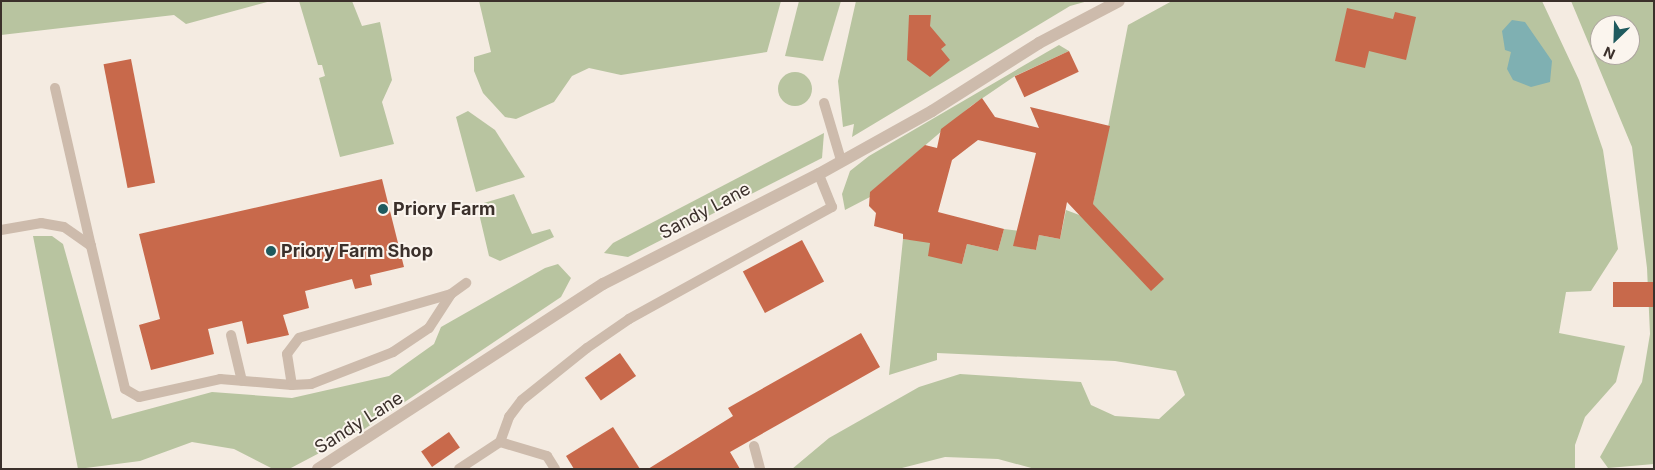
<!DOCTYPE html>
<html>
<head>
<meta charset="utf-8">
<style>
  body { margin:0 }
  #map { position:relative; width:1655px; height:470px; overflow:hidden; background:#f4ebe1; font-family:Inter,sans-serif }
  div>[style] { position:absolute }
  .green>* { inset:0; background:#b8c4a0 }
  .round { border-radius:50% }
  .water>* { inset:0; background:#7fb0b2 }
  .building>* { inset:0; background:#c8694b; transform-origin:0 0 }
  .service>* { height:10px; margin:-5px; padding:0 5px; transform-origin:5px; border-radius:5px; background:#cdbbac }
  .minor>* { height:12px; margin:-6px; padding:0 6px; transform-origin:6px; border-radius:6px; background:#cdbbac }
  .dots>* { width:14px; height:14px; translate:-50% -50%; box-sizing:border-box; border:2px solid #fbf5ee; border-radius:50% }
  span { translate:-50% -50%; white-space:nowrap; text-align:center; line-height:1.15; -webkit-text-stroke:4px #fbf5ee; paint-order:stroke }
  .poi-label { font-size:18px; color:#3b302b; font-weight:700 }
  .left { translate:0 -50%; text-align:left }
  .street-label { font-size:18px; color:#3b302b }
  .frame { position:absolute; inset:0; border:2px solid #3b302b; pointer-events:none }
  .north { position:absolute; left:1590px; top:15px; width:50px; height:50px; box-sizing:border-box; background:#fbf5ee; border:1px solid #aea6a0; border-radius:50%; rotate:204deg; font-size:14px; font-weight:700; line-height:20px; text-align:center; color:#3b302b }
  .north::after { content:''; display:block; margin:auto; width:18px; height:22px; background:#1f5a5e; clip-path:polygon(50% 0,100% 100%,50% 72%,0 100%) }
</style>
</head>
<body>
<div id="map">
  <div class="green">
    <div style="clip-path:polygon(1px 1px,271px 1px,186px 24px,174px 15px,1px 35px)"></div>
    <div style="clip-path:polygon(299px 1px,352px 1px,362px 26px,380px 22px,392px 80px,382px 102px,394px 144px,340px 157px,319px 78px,325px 76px,322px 65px,318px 65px)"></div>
    <div style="clip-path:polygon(479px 1px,781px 1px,767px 52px,621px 75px,589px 68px,572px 76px,554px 102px,516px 119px,505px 117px,483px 93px,474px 71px,474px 57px,491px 52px)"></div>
    <div style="clip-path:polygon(799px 1px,841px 1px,823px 61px,785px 56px)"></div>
    <div style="clip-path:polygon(856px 1px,1088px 1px,1070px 6px,852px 137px,854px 124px,843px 127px,838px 81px)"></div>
    <div style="clip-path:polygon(1172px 1px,1542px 1px,1579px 80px,1603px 150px,1618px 249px,1591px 291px,1566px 292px,1559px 333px,1625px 346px,1616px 382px,1585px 417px,1575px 445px,1575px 469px,1035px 469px,998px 459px,945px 457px,898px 469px,792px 469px,829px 438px,919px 387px,960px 374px,1081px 382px,1091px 405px,1115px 416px,1159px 419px,1185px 395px,1176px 371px,1115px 361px,937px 353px,937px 360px,889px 375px,903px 239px,912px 240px,914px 231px,962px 264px,967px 244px,998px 251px,1004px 229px,1020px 231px,1017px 246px,1036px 250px,1039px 235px,1060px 239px,1066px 210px,1090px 219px,1128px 25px)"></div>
    <div style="clip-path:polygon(evenodd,1571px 1px,1654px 1px,1654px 464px,1608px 468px,1600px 457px,1642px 382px,1650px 334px,1647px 268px,1632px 147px,1571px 1px,1600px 25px,1630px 25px,1630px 55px,1600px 55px,1600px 25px)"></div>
    <div style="clip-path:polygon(1059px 45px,1069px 51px,1015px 76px,971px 106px,873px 190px,870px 197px,845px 210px,842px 194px,850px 171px,869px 156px)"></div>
    <div class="round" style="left:778px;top:72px;width:34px;height:34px"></div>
    <div style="clip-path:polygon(468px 111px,495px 130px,525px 177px,476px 192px,456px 117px)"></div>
    <div style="clip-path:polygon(824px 133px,822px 158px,628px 257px,604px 253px,613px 243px)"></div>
    <div style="clip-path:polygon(514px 194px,532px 234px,550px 229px,554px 237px,500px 261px,489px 256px,477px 205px)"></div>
    <div style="clip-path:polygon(33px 236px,52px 236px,63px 244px,112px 419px,212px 392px,292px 398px,389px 376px,434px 344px,441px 327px,545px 268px,558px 264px,571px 278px,561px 297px,363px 430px,289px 469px,273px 469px,234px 449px,192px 442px,140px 461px,78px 469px)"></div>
  </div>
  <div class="water">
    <div style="clip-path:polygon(1512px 20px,1525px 22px,1552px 61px,1550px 82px,1531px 87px,1513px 80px,1507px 69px,1511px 52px,1505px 50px,1502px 31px)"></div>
  </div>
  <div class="building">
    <div style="clip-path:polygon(1347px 8px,1393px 19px,1395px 12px,1416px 17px,1406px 60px,1369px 51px,1365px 68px,1335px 61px)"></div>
    <div style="clip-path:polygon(909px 15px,931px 15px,930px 26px,946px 45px,941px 49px,950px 60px,930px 77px,907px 60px)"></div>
    <div style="left:1069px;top:51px;width:23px;height:60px;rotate:65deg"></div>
    <div style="left:131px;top:59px;width:126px;height:28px;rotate:79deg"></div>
    <div style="clip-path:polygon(982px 98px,995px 117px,1039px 128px,1030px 107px,1110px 126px,1093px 204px,1164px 279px,1151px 291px,1067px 202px,1060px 239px,1039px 235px,1036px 250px,1013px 246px,1036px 153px,978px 140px,952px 160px,938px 212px,1004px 229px,998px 251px,967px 244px,962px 264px,928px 256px,930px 243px,903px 239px,903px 234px,874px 226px,876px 213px,869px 206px,870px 192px,925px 145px,937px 148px,941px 129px)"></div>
    <div style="clip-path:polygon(382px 179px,404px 267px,370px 275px,372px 285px,355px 289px,352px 279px,305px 291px,309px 308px,283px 315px,289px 335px,247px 344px,242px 321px,208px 329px,214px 354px,151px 370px,139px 325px,160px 319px,139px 234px)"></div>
    <div style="left:802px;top:240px;width:47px;height:67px;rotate:62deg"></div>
    <div style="left:1654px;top:282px;width:25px;height:41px;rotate:90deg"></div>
    <div style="clip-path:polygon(861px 333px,880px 367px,730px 452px,740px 469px,648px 469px,733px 416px,728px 408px)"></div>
    <div style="left:620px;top:353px;width:28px;height:43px;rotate:55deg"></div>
    <div style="clip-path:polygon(613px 427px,640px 469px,574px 469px,566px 456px)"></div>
    <div style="left:449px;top:432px;width:19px;height:34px;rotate:55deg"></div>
  </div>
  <div class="service">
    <div style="left:55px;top:88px;width:162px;rotate:77.2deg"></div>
    <div style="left:824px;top:103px;width:59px;rotate:73.4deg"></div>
    <div style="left:1px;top:230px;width:41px;rotate:-9.9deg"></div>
    <div style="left:41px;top:223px;width:23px;rotate:10deg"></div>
    <div style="left:64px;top:227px;width:33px;rotate:35deg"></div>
    <div style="left:91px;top:246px;width:147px;rotate:76.6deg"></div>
    <div style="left:125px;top:389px;width:16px;rotate:30deg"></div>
    <div style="left:139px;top:397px;width:83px;rotate:-12.5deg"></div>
    <div style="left:220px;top:379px;width:72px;rotate:4.8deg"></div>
    <div style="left:451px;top:294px;width:158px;rotate:163.9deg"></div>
    <div style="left:299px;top:338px;width:20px;rotate:127deg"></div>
    <div style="left:287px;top:354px;width:31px;rotate:81deg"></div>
    <div style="left:292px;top:385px;width:19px;rotate:-3deg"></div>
    <div style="left:311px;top:384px;width:88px;rotate:-21.3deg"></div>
    <div style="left:393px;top:352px;width:43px;rotate:-33.7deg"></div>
    <div style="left:429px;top:328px;width:40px;rotate:-57.1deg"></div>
    <div style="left:451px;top:294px;width:19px;rotate:-36deg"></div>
    <div style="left:231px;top:335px;width:47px;rotate:76.6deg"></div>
    <div style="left:500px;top:442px;width:27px;rotate:-70deg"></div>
    <div style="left:509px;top:417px;width:21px;rotate:-53deg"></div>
    <div style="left:522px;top:400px;width:83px;rotate:-38.7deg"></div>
    <div style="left:587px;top:348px;width:51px;rotate:-34.6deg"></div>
    <div style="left:629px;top:319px;width:232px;rotate:-28.9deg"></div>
    <div style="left:832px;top:207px;width:35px;rotate:-112deg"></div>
    <div style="left:754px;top:446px;width:24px;rotate:75deg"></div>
    <div style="left:459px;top:469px;width:49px;rotate:-33.4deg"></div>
    <div style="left:500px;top:442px;width:49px;rotate:16.6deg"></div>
    <div style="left:547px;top:456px;width:15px;rotate:58deg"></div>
  </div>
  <div class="minor">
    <div style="left:318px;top:469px;width:340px;rotate:-33deg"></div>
    <div style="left:603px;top:284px;width:242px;rotate:-27deg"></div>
    <div style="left:819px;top:174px;width:129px;rotate:-29.1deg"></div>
    <div style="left:932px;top:111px;width:127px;rotate:-32.4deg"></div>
    <div style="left:1039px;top:43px;width:90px;rotate:-27.7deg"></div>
  </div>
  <div class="dots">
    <div style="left:383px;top:209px;background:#1f5a5e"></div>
    <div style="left:271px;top:251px;background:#1f5a5e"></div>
  </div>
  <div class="poi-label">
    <span class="left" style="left:393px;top:209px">Priory Farm</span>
    <span class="left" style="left:281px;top:251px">Priory Farm Shop</span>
  </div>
  <div class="street-label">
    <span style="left:705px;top:211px;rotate:-28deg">Sandy Lane</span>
    <span style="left:359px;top:423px;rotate:-32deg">Sandy Lane</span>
  </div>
  <div class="frame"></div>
  <div class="north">N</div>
</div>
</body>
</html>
